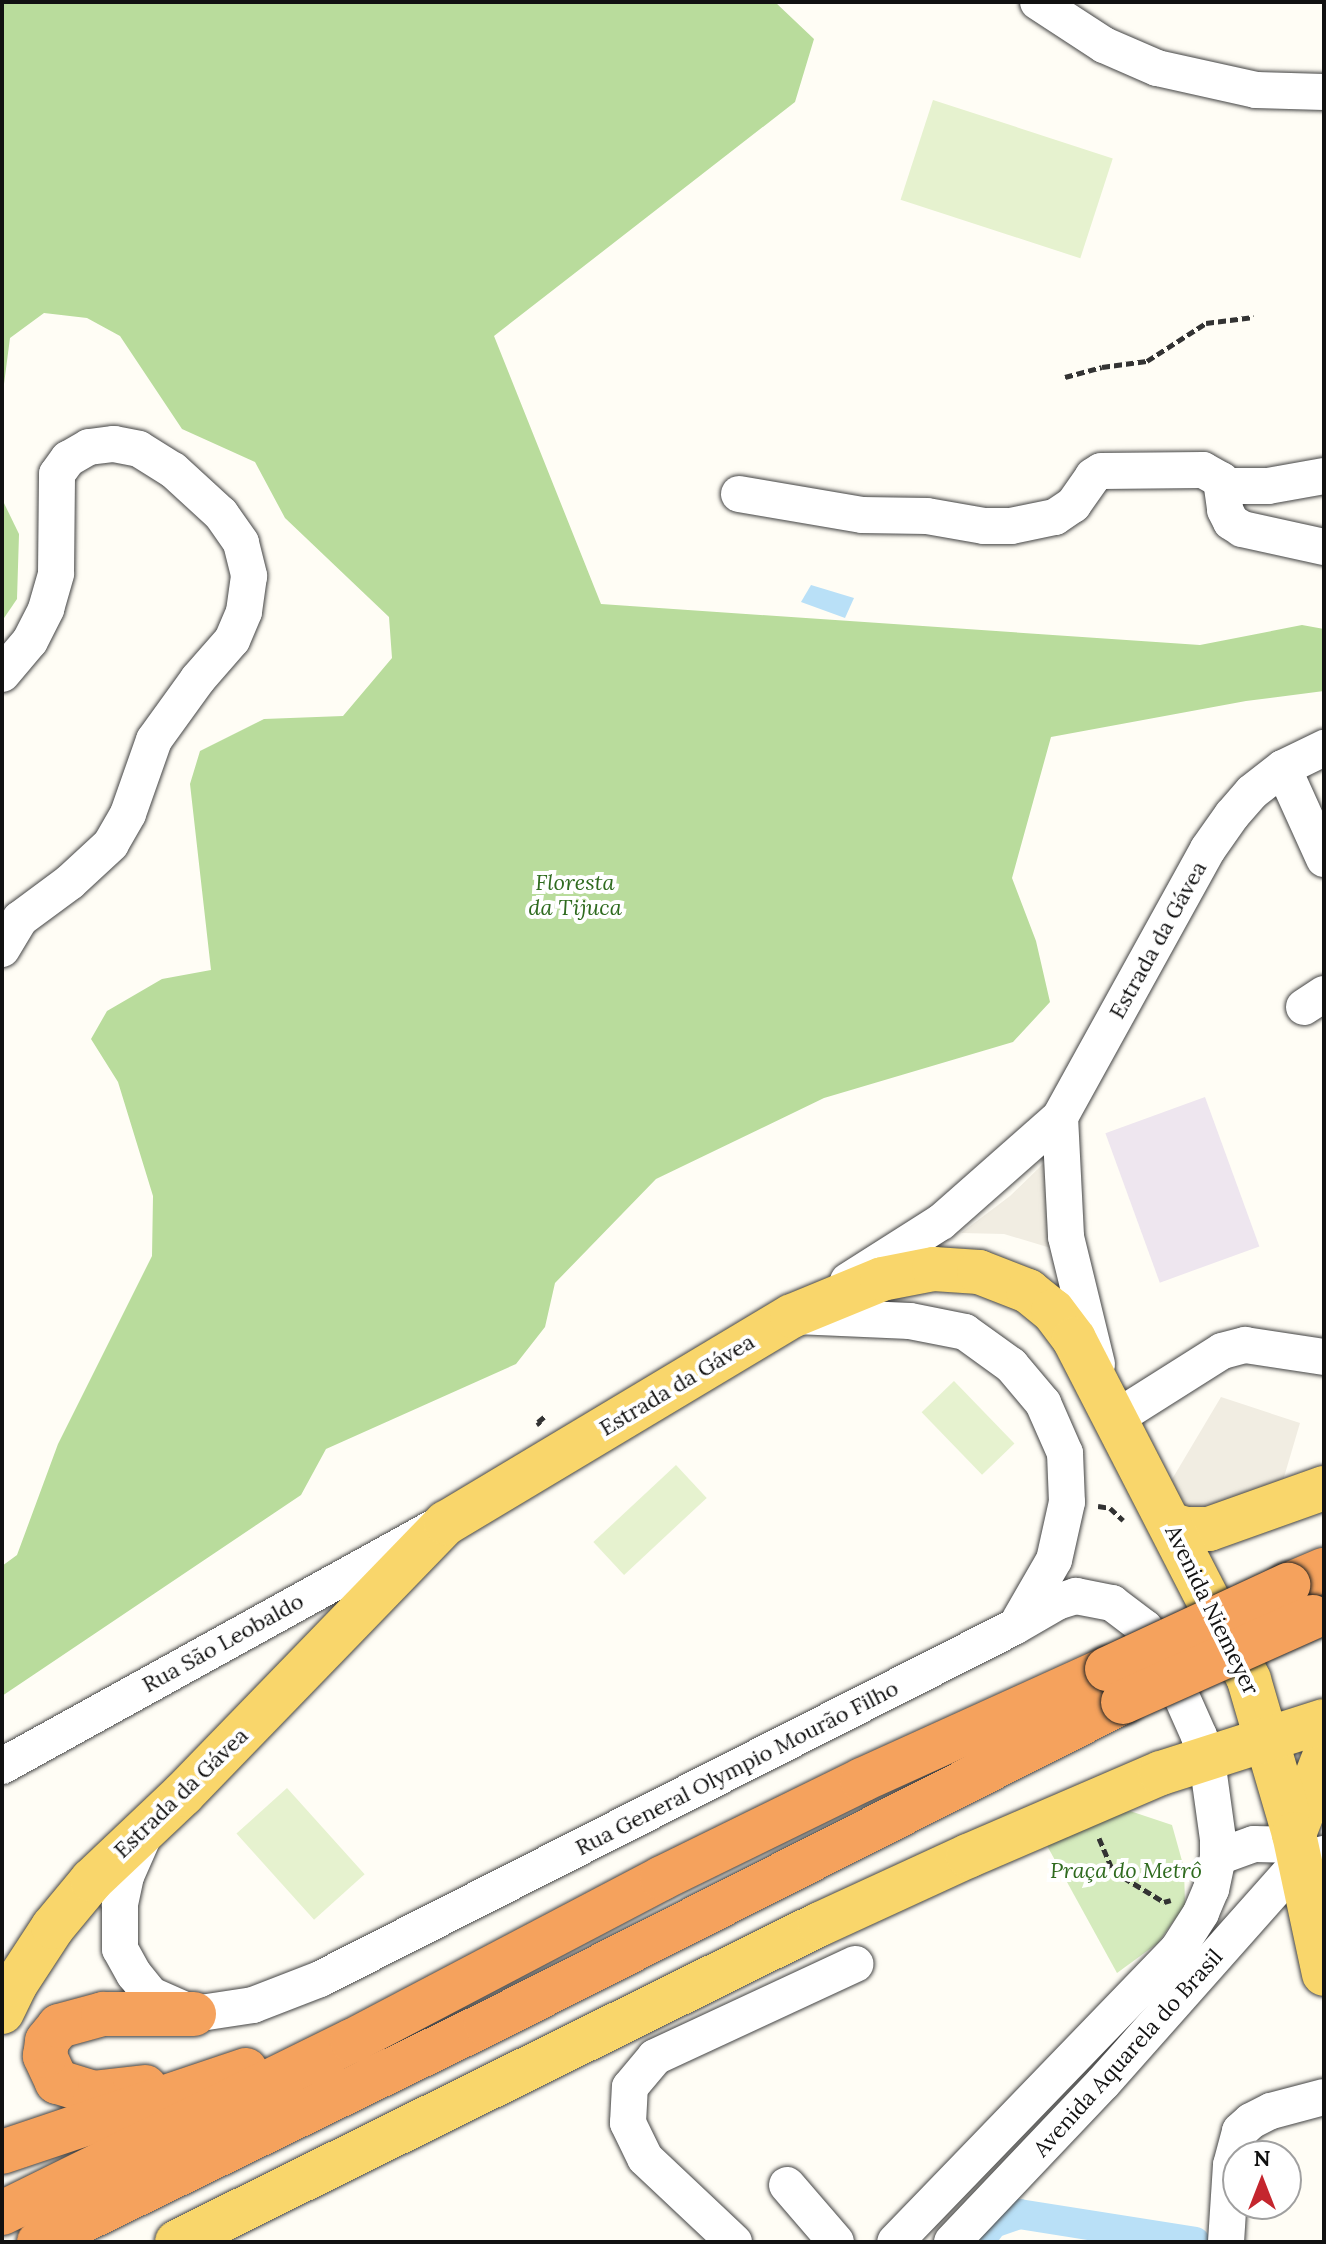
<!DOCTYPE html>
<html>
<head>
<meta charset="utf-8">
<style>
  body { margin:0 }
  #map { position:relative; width:1326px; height:2244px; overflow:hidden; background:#fffdf5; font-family:Lora,serif }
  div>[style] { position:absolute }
  .industrial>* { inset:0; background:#eee6ef; transform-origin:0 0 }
  .green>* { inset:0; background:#d5ebbd }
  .forest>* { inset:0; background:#b9dc9c }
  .pitch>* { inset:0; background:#e6f2cf; transform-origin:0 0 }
  .plaza>* { inset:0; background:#f1ede2 }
  .water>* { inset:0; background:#b9e0f7 }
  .canal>* { height:30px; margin:-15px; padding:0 15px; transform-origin:15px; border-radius:15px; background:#b9e0f7 }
  .path>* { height:5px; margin-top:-2.5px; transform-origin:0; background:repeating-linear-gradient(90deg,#333 0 8px,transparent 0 12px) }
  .roads { filter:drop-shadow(0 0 2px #444) drop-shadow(0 0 2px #444) }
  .minor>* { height:36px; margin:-18px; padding:0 18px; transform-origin:18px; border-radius:18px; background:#fff }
  .major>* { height:44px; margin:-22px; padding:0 22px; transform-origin:22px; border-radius:22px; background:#f9d66b }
  .highway>* { height:44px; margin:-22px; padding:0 22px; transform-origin:22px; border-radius:22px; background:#f5a25d }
  .bridges { filter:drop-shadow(0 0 2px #222) drop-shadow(0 0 2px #222) }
  .highway-bridge>* { height:44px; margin:-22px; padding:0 22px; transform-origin:22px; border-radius:22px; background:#f5a25d }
  span { translate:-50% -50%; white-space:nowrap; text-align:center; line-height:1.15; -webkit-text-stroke:8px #fff; paint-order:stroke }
  .park-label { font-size:22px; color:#2f6b1f; font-style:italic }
  .street-label { font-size:22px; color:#111 }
  .frame { position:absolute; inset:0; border:4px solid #111; pointer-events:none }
  .north { position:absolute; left:1222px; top:2140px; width:80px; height:80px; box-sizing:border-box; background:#fff; border:2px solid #a0a0a0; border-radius:50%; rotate:0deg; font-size:22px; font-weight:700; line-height:32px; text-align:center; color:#111 }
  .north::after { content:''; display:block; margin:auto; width:28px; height:36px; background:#c4262e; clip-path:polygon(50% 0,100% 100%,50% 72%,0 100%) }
</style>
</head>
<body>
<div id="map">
  <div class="industrial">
    <div style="left:1205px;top:1097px;width:159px;height:106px;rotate:70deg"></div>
  </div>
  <div class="green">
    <div style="clip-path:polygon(1130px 1811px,1172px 1825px,1184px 1868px,1185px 1905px,1158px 1943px,1117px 1973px,1045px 1842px,1100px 1817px)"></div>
  </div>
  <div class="forest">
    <div style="clip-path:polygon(2px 2px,775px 2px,814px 39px,795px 102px,494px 336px,601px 604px,1200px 645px,1302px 625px,1324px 629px,1324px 691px,1246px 701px,1051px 737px,1012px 878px,1036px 941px,1050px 1002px,1013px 1042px,824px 1098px,656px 1179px,555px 1283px,545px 1327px,516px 1364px,326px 1449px,301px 1495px,2px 1696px,2px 1566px,17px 1555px,58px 1444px,152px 1256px,153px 1196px,118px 1082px,91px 1039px,107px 1011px,162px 979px,211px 970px,190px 784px,200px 751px,264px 719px,343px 716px,392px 658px,389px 617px,285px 518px,255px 462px,182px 429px,120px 336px,87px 318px,44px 313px,10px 338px,4px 384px,2px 462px)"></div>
    <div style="clip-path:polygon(2px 499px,19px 534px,17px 599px,2px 621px)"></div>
  </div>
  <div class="pitch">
    <div style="left:933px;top:100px;width:189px;height:105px;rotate:18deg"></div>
    <div style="left:954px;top:1381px;width:87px;height:45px;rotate:46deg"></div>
    <div style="left:676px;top:1465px;width:45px;height:113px;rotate:47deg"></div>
    <div style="left:287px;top:1788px;width:116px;height:68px;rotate:48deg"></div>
  </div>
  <div class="plaza">
    <div style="clip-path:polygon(1045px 1162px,1054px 1249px,1004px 1234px,961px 1233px,1010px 1196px)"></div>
    <div style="clip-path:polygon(1221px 1397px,1300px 1423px,1279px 1494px,1197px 1515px,1168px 1486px)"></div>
  </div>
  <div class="water">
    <div style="clip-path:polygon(811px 585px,854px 598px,845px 618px,801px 602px)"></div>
  </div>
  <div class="canal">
    <div style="left:979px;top:2242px;width:24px;rotate:-54deg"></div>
    <div style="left:993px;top:2223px;width:28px;rotate:-19deg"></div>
    <div style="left:1019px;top:2214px;width:178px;rotate:9deg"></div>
  </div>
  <div class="path">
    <div style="left:1065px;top:377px;width:38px;rotate:-15deg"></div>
    <div style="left:1102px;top:367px;width:45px;rotate:-7.6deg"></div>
    <div style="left:1147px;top:361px;width:70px;rotate:-32.8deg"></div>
    <div style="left:1206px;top:323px;width:48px;rotate:-7.1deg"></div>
    <div style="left:540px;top:1425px;width:4px;rotate:-124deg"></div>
    <div style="left:538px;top:1422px;width:8px;rotate:-40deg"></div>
    <div style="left:1098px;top:1506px;width:12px;rotate:9deg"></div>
    <div style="left:1110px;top:1508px;width:18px;rotate:43deg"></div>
    <div style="left:1099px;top:1838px;width:36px;rotate:67deg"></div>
    <div style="left:1113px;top:1871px;width:60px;rotate:31.3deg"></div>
    <div style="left:1164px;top:1902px;width:7px;rotate:-16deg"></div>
  </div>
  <div class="roads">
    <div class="minor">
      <div style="left:1038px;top:2px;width:79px;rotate:33.1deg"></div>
      <div style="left:1104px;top:45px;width:58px;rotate:23.5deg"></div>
      <div style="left:1157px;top:68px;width:101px;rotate:12.5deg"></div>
      <div style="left:1256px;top:90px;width:68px;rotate:1.7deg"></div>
      <div style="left:1223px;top:486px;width:45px"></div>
      <div style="left:1268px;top:486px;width:57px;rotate:-10.1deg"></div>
      <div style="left:739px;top:494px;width:125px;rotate:9.7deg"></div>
      <div style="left:862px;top:515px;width:65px;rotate:0.9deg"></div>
      <div style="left:927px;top:516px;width:58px;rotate:10deg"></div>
      <div style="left:984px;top:526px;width:27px"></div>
      <div style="left:1011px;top:526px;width:45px;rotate:-11.6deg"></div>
      <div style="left:1055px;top:517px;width:22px;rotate:-34deg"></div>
      <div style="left:1073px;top:505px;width:35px;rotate:-55deg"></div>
      <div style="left:1093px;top:476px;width:9px;rotate:-32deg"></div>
      <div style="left:1101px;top:471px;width:102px;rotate:-0.6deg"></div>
      <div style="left:1203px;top:470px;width:21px;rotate:29deg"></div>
      <div style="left:1221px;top:480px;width:30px;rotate:82deg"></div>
      <div style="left:1225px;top:510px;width:13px;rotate:63deg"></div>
      <div style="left:1231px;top:522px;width:13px;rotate:32deg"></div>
      <div style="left:1242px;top:529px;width:84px;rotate:12.4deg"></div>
      <div style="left:2px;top:674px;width:43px;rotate:-49.7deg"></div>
      <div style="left:30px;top:641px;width:36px;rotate:-63deg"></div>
      <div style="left:46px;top:609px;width:37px;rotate:-74deg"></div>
      <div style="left:56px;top:573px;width:99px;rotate:-89.4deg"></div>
      <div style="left:57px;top:474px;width:19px;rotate:-54deg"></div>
      <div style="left:68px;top:459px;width:24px;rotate:-30deg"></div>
      <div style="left:89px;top:447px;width:25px;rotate:-7deg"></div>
      <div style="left:114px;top:444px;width:25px;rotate:11deg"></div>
      <div style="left:139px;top:449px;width:40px;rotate:32deg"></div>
      <div style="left:173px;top:470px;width:65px;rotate:42.5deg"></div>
      <div style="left:221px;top:514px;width:35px;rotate:55deg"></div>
      <div style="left:241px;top:543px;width:34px;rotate:76deg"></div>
      <div style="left:249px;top:576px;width:36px;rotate:98deg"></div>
      <div style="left:244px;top:612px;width:30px;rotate:113deg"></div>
      <div style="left:232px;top:640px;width:52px;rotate:131.1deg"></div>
      <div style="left:198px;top:679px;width:75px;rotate:125.8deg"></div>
      <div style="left:154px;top:740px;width:78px;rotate:109.4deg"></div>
      <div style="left:128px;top:814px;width:34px;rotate:120deg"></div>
      <div style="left:111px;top:844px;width:56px;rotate:137.2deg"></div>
      <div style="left:70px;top:882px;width:62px;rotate:143.5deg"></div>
      <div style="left:20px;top:919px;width:35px;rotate:121deg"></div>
      <div style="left:1283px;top:768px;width:100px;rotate:65.7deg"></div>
      <div style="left:1304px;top:1007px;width:24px;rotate:-33deg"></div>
      <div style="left:1060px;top:1117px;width:120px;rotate:87.1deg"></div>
      <div style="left:1066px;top:1237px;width:131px;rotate:76.3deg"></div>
      <div style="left:848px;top:1281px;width:110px;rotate:-32.4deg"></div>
      <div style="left:941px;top:1222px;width:159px;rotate:-41.4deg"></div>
      <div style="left:1060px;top:1117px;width:306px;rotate:-61.1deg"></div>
      <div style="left:1208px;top:849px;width:42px;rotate:-54.8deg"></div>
      <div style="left:1232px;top:815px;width:30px;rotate:-49deg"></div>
      <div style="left:1252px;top:792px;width:39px;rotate:-38deg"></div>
      <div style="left:1283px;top:768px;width:46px;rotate:-26deg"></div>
      <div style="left:796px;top:1316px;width:114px;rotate:2.5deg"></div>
      <div style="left:910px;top:1321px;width:56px;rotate:11.3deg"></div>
      <div style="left:965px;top:1332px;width:57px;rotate:35.7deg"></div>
      <div style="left:1011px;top:1365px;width:50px;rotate:49.9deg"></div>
      <div style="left:1043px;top:1403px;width:55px;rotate:66.3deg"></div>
      <div style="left:1065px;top:1453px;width:49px;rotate:87.7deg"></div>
      <div style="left:1067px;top:1502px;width:59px;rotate:102.6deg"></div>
      <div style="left:1054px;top:1560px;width:68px;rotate:120deg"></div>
      <div style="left:1116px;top:1418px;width:125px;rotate:-32.3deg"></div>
      <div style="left:1222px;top:1351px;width:24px;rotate:-15deg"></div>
      <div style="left:1245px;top:1345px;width:80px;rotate:8.6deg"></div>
      <div style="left:2px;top:1766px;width:492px;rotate:-28.9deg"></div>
      <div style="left:145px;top:1833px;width:47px;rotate:113.8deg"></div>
      <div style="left:126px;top:1876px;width:30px;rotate:102deg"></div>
      <div style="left:120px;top:1905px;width:44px;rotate:90deg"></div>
      <div style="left:120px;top:1949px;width:29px;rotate:61deg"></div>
      <div style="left:134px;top:1974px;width:27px;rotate:51deg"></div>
      <div style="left:151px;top:1995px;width:47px;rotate:23.8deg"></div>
      <div style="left:194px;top:2014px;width:60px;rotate:-8.7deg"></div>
      <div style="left:253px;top:2005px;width:72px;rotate:-21.2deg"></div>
      <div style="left:320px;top:1979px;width:778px;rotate:-26.89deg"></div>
      <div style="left:1014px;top:1627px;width:50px;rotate:-30.2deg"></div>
      <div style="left:1057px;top:1602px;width:20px;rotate:-18deg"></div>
      <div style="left:1076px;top:1596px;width:37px;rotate:11deg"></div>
      <div style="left:1112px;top:1603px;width:41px;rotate:37.1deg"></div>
      <div style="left:1145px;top:1628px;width:32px;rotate:56deg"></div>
      <div style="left:1163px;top:1655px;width:89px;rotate:66deg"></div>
      <div style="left:1199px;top:1736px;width:25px;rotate:72deg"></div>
      <div style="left:1207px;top:1760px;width:80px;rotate:82.1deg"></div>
      <div style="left:1218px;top:1839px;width:18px;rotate:90deg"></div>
      <div style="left:1218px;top:1857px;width:33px;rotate:102deg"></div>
      <div style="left:1211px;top:1889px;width:26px;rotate:113deg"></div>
      <div style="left:1201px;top:1913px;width:43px;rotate:122.6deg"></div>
      <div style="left:1178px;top:1949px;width:407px;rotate:134deg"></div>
      <div style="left:1218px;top:1857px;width:38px;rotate:-20deg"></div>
      <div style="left:1254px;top:1844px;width:43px;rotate:1.3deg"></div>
      <div style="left:787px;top:2185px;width:75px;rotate:49.3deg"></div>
      <div style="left:734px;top:2242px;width:122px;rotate:-136.7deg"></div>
      <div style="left:645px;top:2158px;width:39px;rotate:-116deg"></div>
      <div style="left:628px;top:2123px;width:36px;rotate:-87deg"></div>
      <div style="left:630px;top:2087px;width:39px;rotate:-50deg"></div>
      <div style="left:655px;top:2057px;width:221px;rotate:-24.9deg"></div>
      <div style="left:952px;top:2242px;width:219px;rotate:-46.5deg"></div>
      <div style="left:1103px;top:2083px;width:298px;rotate:-48.4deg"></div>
      <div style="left:1301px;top:1860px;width:24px;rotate:-15deg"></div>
      <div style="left:1226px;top:2242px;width:77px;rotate:-86.3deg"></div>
      <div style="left:1231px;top:2165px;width:35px;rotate:-75deg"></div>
      <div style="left:1240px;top:2131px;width:15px;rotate:-42deg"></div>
      <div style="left:1251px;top:2121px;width:22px;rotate:-27deg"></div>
      <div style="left:1271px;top:2111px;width:55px;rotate:-14.8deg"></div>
    </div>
    <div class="major">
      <div style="left:1172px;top:1525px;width:15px;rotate:16deg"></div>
      <div style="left:1186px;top:1529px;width:23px"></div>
      <div style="left:1209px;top:1529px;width:122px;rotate:-19.6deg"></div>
      <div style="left:1294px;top:1834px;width:83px;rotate:-68.7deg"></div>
      <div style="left:2px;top:2012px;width:30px;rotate:-64deg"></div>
      <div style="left:15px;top:1985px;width:69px;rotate:-56.8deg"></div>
      <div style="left:53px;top:1927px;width:61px;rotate:-50.3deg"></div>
      <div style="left:92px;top:1880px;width:125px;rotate:-43.4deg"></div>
      <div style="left:183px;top:1794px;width:378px;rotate:-45.9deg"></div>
      <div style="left:446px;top:1523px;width:403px;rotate:-30.9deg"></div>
      <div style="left:792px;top:1316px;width:97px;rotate:-22.3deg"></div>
      <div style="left:882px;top:1279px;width:53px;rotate:-10.9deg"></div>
      <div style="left:934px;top:1269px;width:45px;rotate:3.8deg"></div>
      <div style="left:979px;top:1272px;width:53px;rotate:21.2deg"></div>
      <div style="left:1028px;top:1291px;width:32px;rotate:39deg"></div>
      <div style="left:1053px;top:1311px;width:35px;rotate:53deg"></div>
      <div style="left:1074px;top:1339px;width:383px;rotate:62.8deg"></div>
      <div style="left:1249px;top:1680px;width:160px;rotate:73.7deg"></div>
      <div style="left:1294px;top:1834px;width:143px;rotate:77.9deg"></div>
      <div style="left:177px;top:2242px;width:717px;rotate:-26.32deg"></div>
      <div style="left:820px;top:1924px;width:163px;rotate:-24.7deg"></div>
      <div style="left:968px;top:1856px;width:210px;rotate:-23.3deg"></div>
      <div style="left:1161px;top:1773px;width:171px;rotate:-17.7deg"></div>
    </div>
    <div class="highway">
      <div style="left:1288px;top:1585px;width:39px;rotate:-23deg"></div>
      <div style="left:145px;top:2087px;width:51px;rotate:173.3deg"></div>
      <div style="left:94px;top:2093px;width:39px;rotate:-163deg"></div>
      <div style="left:57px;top:2082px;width:29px;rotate:-115deg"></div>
      <div style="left:45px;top:2056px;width:15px;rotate:-82deg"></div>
      <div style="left:47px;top:2041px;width:19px;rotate:-51deg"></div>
      <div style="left:59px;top:2026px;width:46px;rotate:-15.3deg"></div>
      <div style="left:103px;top:2014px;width:91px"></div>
      <div style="left:2px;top:2152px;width:257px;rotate:-18.6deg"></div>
      <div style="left:2px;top:2213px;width:390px;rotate:-26.2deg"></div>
      <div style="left:352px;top:2041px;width:350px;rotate:-27.7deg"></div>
      <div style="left:662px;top:1878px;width:223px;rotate:-26.1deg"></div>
      <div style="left:862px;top:1780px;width:269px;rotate:-24.4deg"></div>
      <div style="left:39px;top:2242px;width:497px;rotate:-26deg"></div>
      <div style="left:486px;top:2024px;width:714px;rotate:-26.82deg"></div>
    </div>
  </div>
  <div class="bridges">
    <div class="highway-bridge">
      <div style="left:1107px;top:1669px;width:200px;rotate:-24.9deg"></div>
      <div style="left:1123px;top:1702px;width:208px;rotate:-24.1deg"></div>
    </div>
  </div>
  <div class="park-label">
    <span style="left:575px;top:895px">Floresta<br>da Tijuca</span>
    <span style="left:1126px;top:1871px">Praça do Metrô</span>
  </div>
  <div class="street-label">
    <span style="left:1158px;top:940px;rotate:-61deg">Estrada da Gávea</span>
    <span style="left:677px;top:1385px;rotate:-31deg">Estrada da Gávea</span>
    <span style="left:1212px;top:1610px;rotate:64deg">Avenida Niemeyer</span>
    <span style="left:223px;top:1643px;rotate:-29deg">Rua São Leobaldo</span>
    <span style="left:737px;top:1768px;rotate:-27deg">Rua General Olympio Mourão Filho</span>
    <span style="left:181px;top:1793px;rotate:-44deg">Estrada da Gávea</span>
    <span style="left:1128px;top:2053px;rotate:-48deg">Avenida Aquarela do Brasil</span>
  </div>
  <div class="frame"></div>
  <div class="north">N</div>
</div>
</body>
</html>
